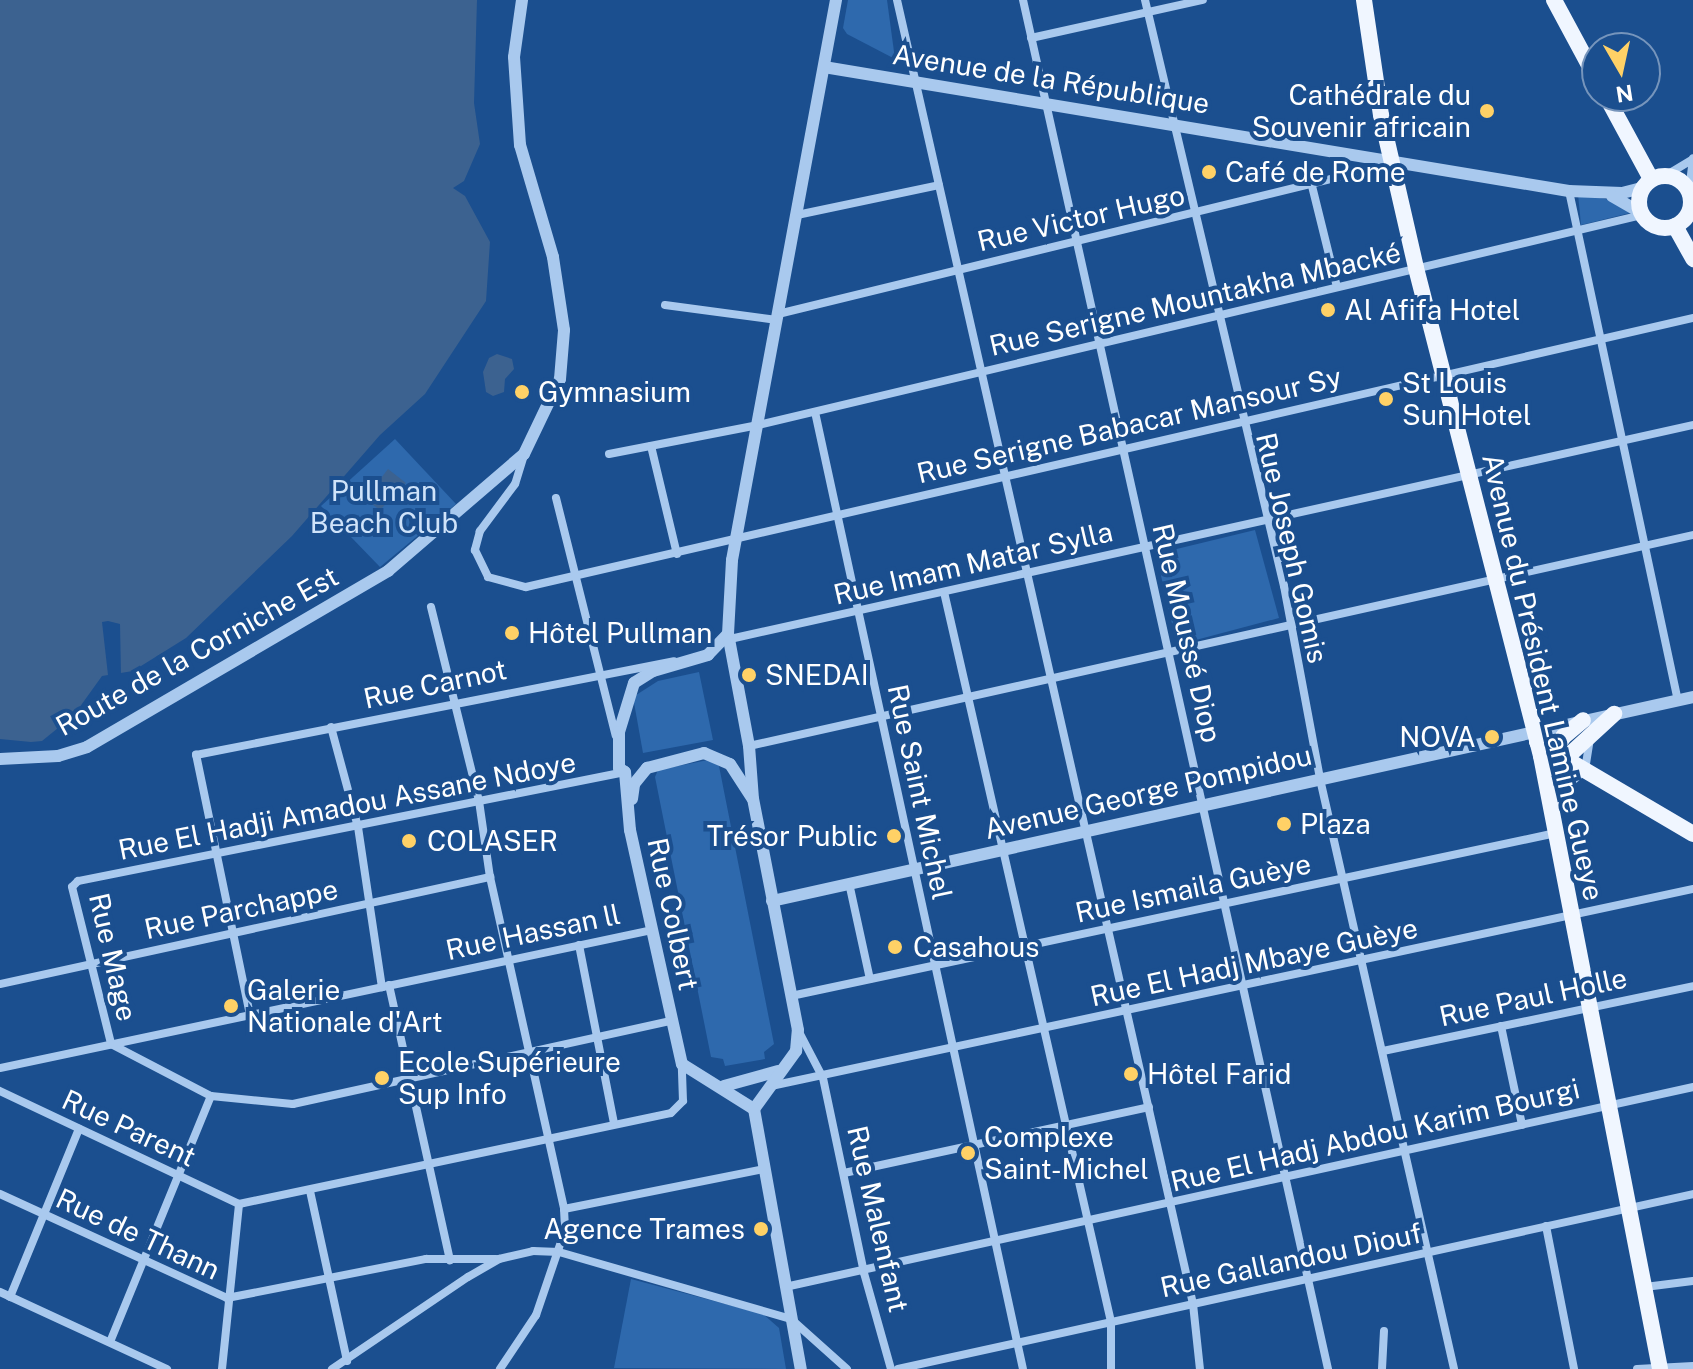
<!DOCTYPE html>
<meta charset="utf-8">
<style>
body{margin:0}
#map{position:relative;width:1693px;height:1369px;overflow:hidden;background:#1b4f8f;font-family:"Public Sans",sans-serif}
div>[style]{position:absolute}
.green>*{inset:0;background:#2e69ad}
.water>*{inset:0;background:#3c6290}
.pier>*{inset:0;background:#1b4f8f}
.minor>*{height:8px;margin:-4px;padding:0 4px;transform-origin:4px;border-radius:4px;background:#a9c9ee}
.tertiary>*{height:12px;margin:-6px;padding:0 6px;transform-origin:6px;border-radius:6px;background:#a9c9ee}
.primary>*{height:16px;margin:-8px;padding:0 8px;transform-origin:8px;border-radius:8px;background:#f0f6ff}
.primary>.ring{margin:-8px;padding:0;box-sizing:content-box;background:none;border:16px solid #f0f6ff;border-radius:50%}
.dots>*{width:22px;height:22px;translate:-50% -50%;box-sizing:border-box;border:4px solid #1b4f8f;border-radius:50%}
span{translate:-50% -50%;white-space:nowrap;text-align:center;line-height:1.15;-webkit-text-stroke:8px #1b4f8f;paint-order:stroke}
.street-label{font-size:28px;color:#fff}
.poi-label{font-size:28px;color:#fff}
.right{translate:-100% -50%;text-align:right}
.left{translate:0 -50%;text-align:left}
.park-label{font-size:28px;color:#cfe3fa}
.north{position:absolute;left:1581px;top:32px;width:80px;height:80px;box-sizing:border-box;background:#1b4f8f;border:2px solid #7695bc;border-radius:50%;rotate:171deg;font-size:22px;font-weight:700;line-height:32px;text-align:center;color:#fff}
.north::after{content:'';display:block;margin:auto;width:28px;height:36px;background:#ffd166;clip-path:polygon(50% 0,100% 100%,50% 72%,0 100%)}
</style>
<div id="map">
<div class="green">
<i style="clip-path:polygon(848px 0,887px 0,895px 59px,847px 34px,843px 28px)"></i>
<i style="clip-path:polygon(1578px 194px,1611px 200px,1630px 213px,1581px 225px)"></i>
<i style="clip-path:polygon(395px 439px,456px 504px,380px 567px,321px 506px)"></i>
<i style="clip-path:polygon(1255px 530px,1279px 618px,1177px 645px,1156px 554px)"></i>
<i style="clip-path:polygon(699px 672px,713px 740px,643px 753px,633px 697px,658px 681px)"></i>
<i style="clip-path:polygon(708px 760px,719px 766px,774px 1044px,764px 1052px,765px 1059px,725px 1066px,723px 1059px,711px 1057px,655px 777px,658px 770px)"></i>
<i style="clip-path:polygon(631px 1279px,763px 1314px,779px 1328px,786px 1369px,614px 1368px)"></i>
</div>
<div class="water">
<i style="clip-path:polygon(0 0,477px 0,474px 103px,480px 144px,464px 181px,453px 188px,465px 196px,490px 242px,486px 301px,425px 394px,380px 435px,292px 536px,186px 638px,133px 671px,102px 676px,74px 715px,42px 741px,31px 742px,0 739px)"></i>
<i style="clip-path:polygon(497px 354px,512px 359px,514px 369px,505px 379px,504px 392px,493px 396px,486px 392px,483px 372px,489px 358px)"></i>
<i style="clip-path:polygon(388px 469px,406px 483px,380px 510px,365px 499px)"></i>
</div>
<div class="pier">
<i style="clip-path:polygon(108px 621px,120px 624px,121px 675px,108px 675px,102px 622px)"></i>
</div>
<div class="minor">
<i style="left:897px;top:0;width:1337px;rotate:77.21deg"></i>
<i style="left:1193px;top:1304px;width:65px;rotate:83.9deg"></i>
<i style="left:1023px;top:0;width:1403px;rotate:77.44deg"></i>
<i style="left:1145px;top:0;width:602px;rotate:76.66deg"></i>
<i style="left:1284px;top:586px;width:196px;rotate:79.4deg"></i>
<i style="left:1320px;top:779px;width:605px;rotate:77.2deg"></i>
<i style="left:1031px;top:38px;width:176px;rotate:-12.5deg"></i>
<i style="left:1665px;top:176px;width:31px;rotate:-31deg"></i>
<i style="left:1312px;top:186px;width:104px;rotate:76.1deg"></i>
<i style="left:1569px;top:191px;width:522px;rotate:77.94deg"></i>
<i style="left:1689px;top:191px;width:33px;rotate:-83deg"></i>
<i style="left:797px;top:215px;width:145px;rotate:-11.9deg"></i>
<i style="left:665px;top:305px;width:113px;rotate:7.6deg"></i>
<i style="left:778px;top:314px;width:632px;rotate:-13.73deg"></i>
<i style="left:815px;top:412px;width:979px;rotate:77.74deg"></i>
<i style="left:651px;top:446px;width:111px;rotate:76.5deg"></i>
<i style="left:609px;top:454px;width:152px;rotate:-11deg"></i>
<i style="left:758px;top:425px;width:909px;rotate:-13.36deg"></i>
<i style="left:524px;top:455px;width:30px;rotate:107deg"></i>
<i style="left:515px;top:484px;width:59px;rotate:126.7deg"></i>
<i style="left:480px;top:531px;width:20px;rotate:105deg"></i>
<i style="left:475px;top:550px;width:30px;rotate:64deg"></i>
<i style="left:488px;top:577px;width:39px;rotate:15deg"></i>
<i style="left:526px;top:587px;width:1198px;rotate:-12.98deg"></i>
<i style="left:556px;top:498px;width:245px;rotate:75.9deg"></i>
<i style="left:944px;top:592px;width:749px;rotate:77.11deg"></i>
<i style="left:1111px;top:1322px;width:47px;rotate:90deg"></i>
<i style="left:431px;top:607px;width:200px;rotate:76.1deg"></i>
<i style="left:479px;top:801px;width:77px;rotate:81.8deg"></i>
<i style="left:490px;top:877px;width:340px;rotate:77.4deg"></i>
<i style="left:564px;top:1209px;width:21px;rotate:87deg"></i>
<i style="left:565px;top:1230px;width:90px;rotate:108.8deg"></i>
<i style="left:536px;top:1315px;width:65px;rotate:123.7deg"></i>
<i style="left:730px;top:639px;width:986px;rotate:-12.53deg"></i>
<i style="left:331px;top:727px;width:104px;rotate:74.9deg"></i>
<i style="left:358px;top:827px;width:162px;rotate:81.5deg"></i>
<i style="left:749px;top:746px;width:967px;rotate:-12.6deg"></i>
<i style="left:625px;top:772px;width:558px;rotate:168.73deg"></i>
<i style="left:78px;top:881px;width:8px;rotate:135deg"></i>
<i style="left:72px;top:887px;width:162px;rotate:76deg"></i>
<i style="left:111px;top:1044px;width:113px;rotate:27.5deg"></i>
<i style="left:211px;top:1096px;width:82px;rotate:5.6deg"></i>
<i style="left:293px;top:1104px;width:388px;rotate:-12.4deg"></i>
<i style="left:1558px;top:794px;width:36px;rotate:-42deg"></i>
<i style="left:1585px;top:770px;width:30px;rotate:-81deg"></i>
<i style="left:849px;top:883px;width:98px;rotate:77.7deg"></i>
<i style="left:579px;top:945px;width:182px;rotate:78.9deg"></i>
<i style="left:0;top:984px;width:502px;rotate:-12.32deg"></i>
<i style="left:389px;top:985px;width:282px;rotate:77.5deg"></i>
<i style="left:791px;top:996px;width:782px;rotate:-12.03deg"></i>
<i style="left:250px;top:1015px;width:266px;rotate:-101.7deg"></i>
<i style="left:196px;top:755px;width:487px;rotate:-11.1deg"></i>
<i style="left:1501px;top:1026px;width:101px;rotate:78deg"></i>
<i style="left:798px;top:1030px;width:54px;rotate:62.5deg"></i>
<i style="left:823px;top:1078px;width:199px;rotate:78.1deg"></i>
<i style="left:864px;top:1273px;width:100px;rotate:74.3deg"></i>
<i style="left:1383px;top:1051px;width:317px;rotate:-11.8deg"></i>
<i style="left:0;top:1068px;width:666px;rotate:-11.95deg"></i>
<i style="left:771px;top:1086px;width:943px;rotate:-12.06deg"></i>
<i style="left:0;top:1091px;width:264px;rotate:25.3deg"></i>
<i style="left:844px;top:1173px;width:312px;rotate:-12.2deg"></i>
<i style="left:310px;top:1191px;width:174px;rotate:77.7deg"></i>
<i style="left:0;top:1194px;width:250px;rotate:24.6deg"></i>
<i style="left:227px;top:1298px;width:203px;rotate:-11.1deg"></i>
<i style="left:426px;top:1259px;width:70px"></i>
<i style="left:239px;top:1204px;width:441px;rotate:-11.9deg"></i>
<i style="left:671px;top:1113px;width:17px;rotate:-45deg"></i>
<i style="left:683px;top:1101px;width:37px;rotate:-92deg"></i>
<i style="left:564px;top:1209px;width:205px;rotate:-11.3deg"></i>
<i style="left:1546px;top:1226px;width:146px;rotate:78.9deg"></i>
<i style="left:785px;top:1287px;width:930px;rotate:-12.42deg"></i>
<i style="left:1645px;top:1287px;width:48px;rotate:-7.1deg"></i>
<i style="left:0;top:1292px;width:184px;rotate:24.8deg"></i>
<i style="left:10px;top:1297px;width:182px;rotate:-67.7deg"></i>
<i style="left:110px;top:1342px;width:266px;rotate:-67.7deg"></i>
<i style="left:222px;top:1369px;width:166px;rotate:-84.1deg"></i>
<i style="left:332px;top:1369px;width:164px;rotate:-34.1deg"></i>
<i style="left:468px;top:1277px;width:36px;rotate:-30deg"></i>
<i style="left:499px;top:1259px;width:35px;rotate:-13deg"></i>
<i style="left:533px;top:1251px;width:26px;rotate:2deg"></i>
<i style="left:559px;top:1252px;width:241px;rotate:16.1deg"></i>
<i style="left:791px;top:1319px;width:75px;rotate:41.8deg"></i>
<i style="left:898px;top:1369px;width:814px;rotate:-12.41deg"></i>
<i style="left:1382px;top:1369px;width:38px;rotate:-87deg"></i>
<i style="left:1637px;top:1369px;width:56px;rotate:-3.1deg"></i>
</div>
<div class="tertiary">
<i style="left:824px;top:67px;width:755px;rotate:9.45deg"></i>
<i style="left:1569px;top:191px;width:53px;rotate:2.2deg"></i>
<i style="left:1622px;top:193px;width:21px;rotate:-14deg"></i>
<i style="left:1612px;top:196px;width:32px;rotate:30deg"></i>
<i style="left:728px;top:634px;width:29px;rotate:134deg"></i>
<i style="left:708px;top:655px;width:57px;rotate:163.8deg"></i>
<i style="left:653px;top:671px;width:22px;rotate:148deg"></i>
<i style="left:634px;top:683px;width:51px;rotate:107deg"></i>
<i style="left:619px;top:732px;width:36px;rotate:90deg"></i>
<i style="left:619px;top:768px;width:7px;rotate:34deg"></i>
<i style="left:625px;top:772px;width:58px;rotate:85.1deg"></i>
<i style="left:630px;top:830px;width:240px;rotate:77.5deg"></i>
<i style="left:682px;top:1064px;width:85px;rotate:32deg"></i>
<i style="left:0;top:759px;width:58px;rotate:-3deg"></i>
<i style="left:58px;top:756px;width:30px;rotate:-17deg"></i>
<i style="left:87px;top:747px;width:349px;rotate:-30.3deg"></i>
<i style="left:388px;top:571px;width:179px;rotate:-40.7deg"></i>
<i style="left:524px;top:454px;width:83px;rotate:-64.4deg"></i>
<i style="left:560px;top:379px;width:49px;rotate:-85.3deg"></i>
<i style="left:564px;top:330px;width:74px;rotate:-98.6deg"></i>
<i style="left:553px;top:257px;width:117px;rotate:-106.4deg"></i>
<i style="left:520px;top:145px;width:88px;rotate:-93.9deg"></i>
<i style="left:514px;top:57px;width:58px;rotate:-82deg"></i>
<i style="left:632px;top:799px;width:15px;rotate:-82deg"></i>
<i style="left:634px;top:784px;width:21px;rotate:-51deg"></i>
<i style="left:647px;top:768px;width:59px;rotate:-14.7deg"></i>
<i style="left:704px;top:753px;width:28px;rotate:23deg"></i>
<i style="left:730px;top:764px;width:40px;rotate:57.1deg"></i>
<i style="left:772px;top:901px;width:943px;rotate:-12.49deg"></i>
<i style="left:724px;top:1086px;width:56px;rotate:-15.5deg"></i>
<i style="left:754px;top:1109px;width:72px;rotate:-54.1deg"></i>
<i style="left:796px;top:1051px;width:21px;rotate:-85deg"></i>
<i style="left:798px;top:1030px;width:235px;rotate:-101deg"></i>
<i style="left:753px;top:799px;width:53px;rotate:-94.3deg"></i>
<i style="left:749px;top:746px;width:114px;rotate:-100.6deg"></i>
<i style="left:728px;top:634px;width:74px;rotate:-86.9deg"></i>
<i style="left:732px;top:560px;width:570px;rotate:-79.48deg"></i>
<i style="left:754px;top:1109px;width:264px;rotate:79.8deg"></i>
</div>
<div class="primary">
<i style="left:1364px;top:0;width:116px;rotate:81.6deg"></i>
<i style="left:1381px;top:115px;width:157px;rotate:77.1deg"></i>
<i style="left:1416px;top:268px;width:504px;rotate:75.63deg"></i>
<i style="left:1541px;top:756px;width:624px;rotate:79.01deg"></i>
<i style="left:1554px;top:0;width:91px;rotate:61.7deg"></i>
<i style="left:1606px;top:96px;width:94px;rotate:61.5deg"></i>
<i class="ring" style="left:1639px;top:176px;width:36px;height:36px"></i>
<i style="left:1675px;top:226px;width:38px;rotate:61deg"></i>
<i style="left:1537px;top:742px;width:181px;rotate:30.5deg"></i>
<i style="left:1550px;top:759px;width:26px;rotate:-59deg"></i>
<i style="left:1563px;top:737px;width:26px;rotate:-40deg"></i>
<i style="left:1553px;top:805px;width:48px;rotate:-75.4deg"></i>
<i style="left:1565px;top:759px;width:67px;rotate:-42.6deg"></i>
</div>
<div class="dots">
<i style="left:1487px;top:111px;background:#ffd166"></i>
<i style="left:1209px;top:172px;background:#ffd166"></i>
<i style="left:1328px;top:310px;background:#ffd166"></i>
<i style="left:522px;top:392px;background:#ffd166"></i>
<i style="left:1386px;top:399px;background:#ffd166"></i>
<i style="left:512px;top:633px;background:#ffd166"></i>
<i style="left:749px;top:675px;background:#ffd166"></i>
<i style="left:1492px;top:737px;background:#ffd166"></i>
<i style="left:1284px;top:824px;background:#ffd166"></i>
<i style="left:894px;top:836px;background:#ffd166"></i>
<i style="left:409px;top:841px;background:#ffd166"></i>
<i style="left:895px;top:947px;background:#ffd166"></i>
<i style="left:231px;top:1006px;background:#ffd166"></i>
<i style="left:1131px;top:1074px;background:#ffd166"></i>
<i style="left:382px;top:1078px;background:#ffd166"></i>
<i style="left:968px;top:1153px;background:#ffd166"></i>
<i style="left:761px;top:1229px;background:#ffd166"></i>
</div>
<div class="street-label">
<span style="left:1051px;top:79px;rotate:9deg">Avenue de la République</span>
<span style="left:1081px;top:218px;rotate:-13deg">Rue Victor Hugo</span>
<span style="left:1195px;top:299px;rotate:-13deg">Rue Serigne Mountakha Mbacké</span>
<span style="left:1129px;top:425px;rotate:-13deg">Rue Serigne Babacar Mansour Sy</span>
<span style="left:1292px;top:548px;rotate:77deg">Rue Joseph Gomis</span>
<span style="left:973px;top:563px;rotate:-13deg">Rue Imam Matar Sylla</span>
<span style="left:1187px;top:633px;rotate:77deg">Rue Moussé Diop</span>
<span style="left:197px;top:651px;rotate:-29deg">Route de la Corniche Est</span>
<span style="left:1543px;top:677px;rotate:77deg">Avenue du Président Lamine Gueye</span>
<span style="left:435px;top:684px;rotate:-12deg">Rue Carnot</span>
<span style="left:920px;top:792px;rotate:78deg">Rue Saint Michel</span>
<span style="left:1148px;top:792px;rotate:-13deg">Avenue George Pompidou</span>
<span style="left:347px;top:806px;rotate:-11deg">Rue El Hadji Amadou Assane Ndoye</span>
<span style="left:1193px;top:888px;rotate:-12deg">Rue Ismaila Guèye</span>
<span style="left:241px;top:909px;rotate:-12deg">Rue Parchappe</span>
<span style="left:673px;top:914px;rotate:78deg">Rue Colbert</span>
<span style="left:533px;top:932px;rotate:-12deg">Rue Hassan ll</span>
<span style="left:113px;top:957px;rotate:77deg">Rue Mage</span>
<span style="left:1254px;top:962px;rotate:-12deg">Rue El Hadj Mbaye Guèye</span>
<span style="left:1533px;top:997px;rotate:-12deg">Rue Paul Holle</span>
<span style="left:129px;top:1128px;rotate:25deg">Rue Parent</span>
<span style="left:1375px;top:1135px;rotate:-13deg">Rue El Hadj Abdou Karim Bourgi</span>
<span style="left:878px;top:1219px;rotate:77deg">Rue Malenfant</span>
<span style="left:138px;top:1234px;rotate:25deg">Rue de Thann</span>
<span style="left:1291px;top:1260px;rotate:-12deg">Rue Gallandou Diouf</span>
</div>
<div class="poi-label">
<span class="right" style="left:1471px;top:111px">Cathédrale du<br>Souvenir africain</span>
<span class="left" style="left:1225px;top:172px">Café de Rome</span>
<span class="left" style="left:1344px;top:310px">Al Afifa Hotel</span>
<span class="left" style="left:1402px;top:399px">St Louis<br>Sun Hotel</span>
<span class="left" style="left:538px;top:392px">Gymnasium</span>
<span class="left" style="left:528px;top:633px">Hôtel Pullman</span>
<span class="left" style="left:765px;top:675px">SNEDAI</span>
<span class="right" style="left:1476px;top:737px">NOVA</span>
<span class="left" style="left:1300px;top:824px">Plaza</span>
<span class="right" style="left:878px;top:836px">Trésor Public</span>
<span class="left" style="left:427px;top:841px">COLASER</span>
<span class="left" style="left:913px;top:947px">Casahous</span>
<span class="left" style="left:247px;top:1006px">Galerie<br>Nationale d'Art</span>
<span class="left" style="left:398px;top:1078px">Ecole Supérieure<br>Sup Info</span>
<span class="left" style="left:1147px;top:1074px">Hôtel Farid</span>
<span class="left" style="left:984px;top:1153px">Complexe<br>Saint-Michel</span>
<span class="right" style="left:745px;top:1229px">Agence Trames</span>
</div>
<div class="park-label">
<span style="left:384px;top:507px">Pullman<br>Beach Club</span>
</div>
<div class="north">N</div>
</div>
